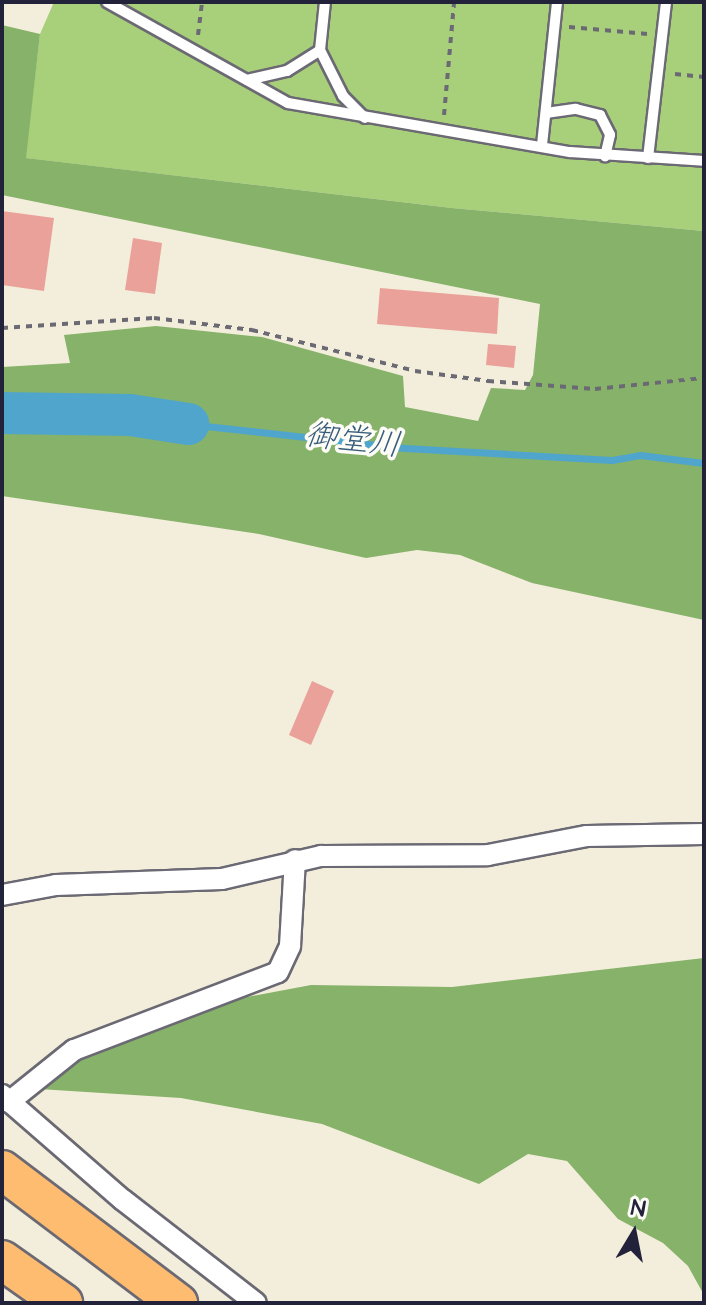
<!DOCTYPE html>
<meta charset="utf-8">
<style>
body{margin:0}
#map{position:relative;width:706px;height:1305px;overflow:hidden;background:#f3eedb;font-family:"Architects Daughter","Klee One",sans-serif}
div>[style]{position:absolute}
.green>*{inset:0;background:#a8cf79}
.forest>*{inset:0;background:#86b269}
.stream>*{height:7px;margin:-3.5px;padding:0 3.5px;transform-origin:3.5px;border-radius:3.5px;background:#50a5cc}
.river>*{height:42px;margin:-21px;padding:0 21px;transform-origin:21px;border-radius:21px;background:#50a5cc}
.building>*{inset:0;background:#eaa199}
.path>*{height:4px;margin-top:-2px;transform-origin:0;background:repeating-linear-gradient(90deg,#6b6973 0 6px,transparent 0 12px)}
.roads{filter:drop-shadow(2px 0 #6b6973) drop-shadow(-2px 0 #6b6973) drop-shadow(0 2px #6b6973) drop-shadow(0 -2px #6b6973)}
.service>*{height:10px;margin:-5px;padding:0 5px;transform-origin:5px;border-radius:5px;background:#fff}
.minor>*{height:20px;margin:-10px;padding:0 10px;transform-origin:10px;border-radius:10px;background:#fff}
.motorway>*{height:38px;margin:-19px;padding:0 19px;transform-origin:19px;border-radius:19px;background:#febc70}
span{translate:-50% -50%;white-space:nowrap;text-align:center;line-height:1.15;-webkit-text-stroke:7px #fdfcf7;paint-order:stroke}
.water-label{font-size:32px;color:#375d7c;font-style:italic}
.frame{position:absolute;inset:0;border:4px solid #22223b;pointer-events:none}
.north{position:absolute;left:594px;top:1193px;width:80px;height:80px;-webkit-text-stroke:6px #fdfcf7;paint-order:stroke;rotate:10deg;font-size:22px;font-weight:700;line-height:32px;text-align:center;color:#22223b}
.north::after{content:'';display:block;margin:auto;width:28px;height:36px;background:#22223b;clip-path:polygon(50% 0,100% 100%,50% 72%,0 100%)}
</style>
<div id="map">
<div class="green">
<i style="clip-path:polygon(54px 2px,704px 2px,704px 231px,452px 208px,25px 158px,40px 34px)"></i>
</div>
<div class="forest">
<i style="clip-path:polygon(2px 25px,40px 34px,26px 158px,452px 208px,704px 231px,704px 620px,532px 583px,460px 555px,417px 550px,366px 558px,259px 534px,2px 496px,2px 367px,70px 363px,64px 335px,156px 326px,262px 337px,403px 376px,405px 407px,478px 421px,491px 388px,525px 390px,533px 375px,540px 304px,2px 195px)"></i>
<i style="clip-path:polygon(704px 958px,704px 1295px,688px 1266px,663px 1243px,618px 1219px,567px 1161px,528px 1154px,479px 1184px,322px 1124px,181px 1098px,39px 1089px,53px 1073px,90px 1050px,236px 999px,311px 985px,452px 987px)"></i>
</div>
<div class="stream">
<i style="left:188px;top:424px;width:218px;rotate:6.3deg"></i>
<i style="left:405px;top:448px;width:207px;rotate:3.3deg"></i>
<i style="left:612px;top:460px;width:28px;rotate:-10deg"></i>
<i style="left:640px;top:455px;width:64px;rotate:7.1deg"></i>
</div>
<div class="river">
<i style="left:2px;top:413px;width:128px;rotate:0.9deg"></i>
<i style="left:130px;top:415px;width:59px;rotate:8.8deg"></i>
</div>
<div class="building">
<i style="clip-path:polygon(2px 211px,54px 218px,44px 291px,2px 285px)"></i>
<i style="clip-path:polygon(133px 238px,162px 243px,155px 294px,125px 290px)"></i>
<i style="clip-path:polygon(380px 288px,499px 298px,497px 334px,377px 324px)"></i>
<i style="clip-path:polygon(488px 344px,516px 346px,514px 368px,486px 365px)"></i>
<i style="clip-path:polygon(312px 681px,334px 691px,311px 745px,289px 735px)"></i>
</div>
<div class="path">
<i style="left:569px;top:27px;width:79px;rotate:5.1deg"></i>
<i style="left:198px;top:35px;width:33px;rotate:-83deg"></i>
<i style="left:675px;top:74px;width:29px;rotate:6deg"></i>
<i style="left:444px;top:115px;width:113px;rotate:-84.9deg"></i>
<i style="left:2px;top:328px;width:152px;rotate:-3.8deg"></i>
<i style="left:154px;top:318px;width:99px;rotate:7deg"></i>
<i style="left:252px;top:330px;width:168px;rotate:14.1deg"></i>
<i style="left:415px;top:371px;width:74px;rotate:7.8deg"></i>
<i style="left:488px;top:381px;width:107px;rotate:4.3deg"></i>
<i style="left:595px;top:389px;width:110px;rotate:-5.8deg"></i>
</div>
<div class="roads">
<div class="service">
<i style="left:107px;top:2px;width:207px;rotate:29.2deg"></i>
<i style="left:288px;top:103px;width:286px;rotate:9.9deg"></i>
<i style="left:570px;top:152px;width:134px;rotate:3.8deg"></i>
<i style="left:320px;top:50px;width:51px;rotate:63.4deg"></i>
<i style="left:343px;top:96px;width:31px;rotate:45deg"></i>
<i style="left:247px;top:80px;width:41px;rotate:-12.7deg"></i>
<i style="left:287px;top:71px;width:39px;rotate:-32deg"></i>
<i style="left:320px;top:50px;width:48px;rotate:-84.1deg"></i>
<i style="left:546px;top:113px;width:30px;rotate:-8deg"></i>
<i style="left:576px;top:109px;width:25px;rotate:14deg"></i>
<i style="left:600px;top:115px;width:22px;rotate:63deg"></i>
<i style="left:610px;top:135px;width:22px;rotate:103deg"></i>
<i style="left:542px;top:145px;width:144px;rotate:-84deg"></i>
<i style="left:648px;top:158px;width:157px;rotate:-83.4deg"></i>
</div>
<div class="minor">
<i style="left:2px;top:895px;width:55px;rotate:-10.5deg"></i>
<i style="left:56px;top:885px;width:166px;rotate:-2.1deg"></i>
<i style="left:222px;top:879px;width:102px;rotate:-13.1deg"></i>
<i style="left:321px;top:856px;width:167px;rotate:-0.3deg"></i>
<i style="left:488px;top:855px;width:101px;rotate:-10.9deg"></i>
<i style="left:587px;top:836px;width:117px;rotate:-1deg"></i>
<i style="left:2px;top:1095px;width:160px;rotate:41deg"></i>
<i style="left:123px;top:1200px;width:168px;rotate:37.8deg"></i>
<i style="left:9px;top:1102px;width:83px;rotate:-38.7deg"></i>
<i style="left:74px;top:1050px;width:218px;rotate:-20.9deg"></i>
<i style="left:278px;top:972px;width:29px;rotate:-65deg"></i>
<i style="left:290px;top:946px;width:86px;rotate:-86.7deg"></i>
</div>
<div class="motorway">
<i style="left:2px;top:1170px;width:221px;rotate:37.1deg"></i>
<i style="left:2px;top:1260px;width:75px;rotate:35.2deg"></i>
</div>
</div>
<div class="water-label">
<span style="left:353px;top:441px;rotate:7deg">御堂川</span>
</div>
<div class="frame"></div>
<div class="north">N</div>
</div>
